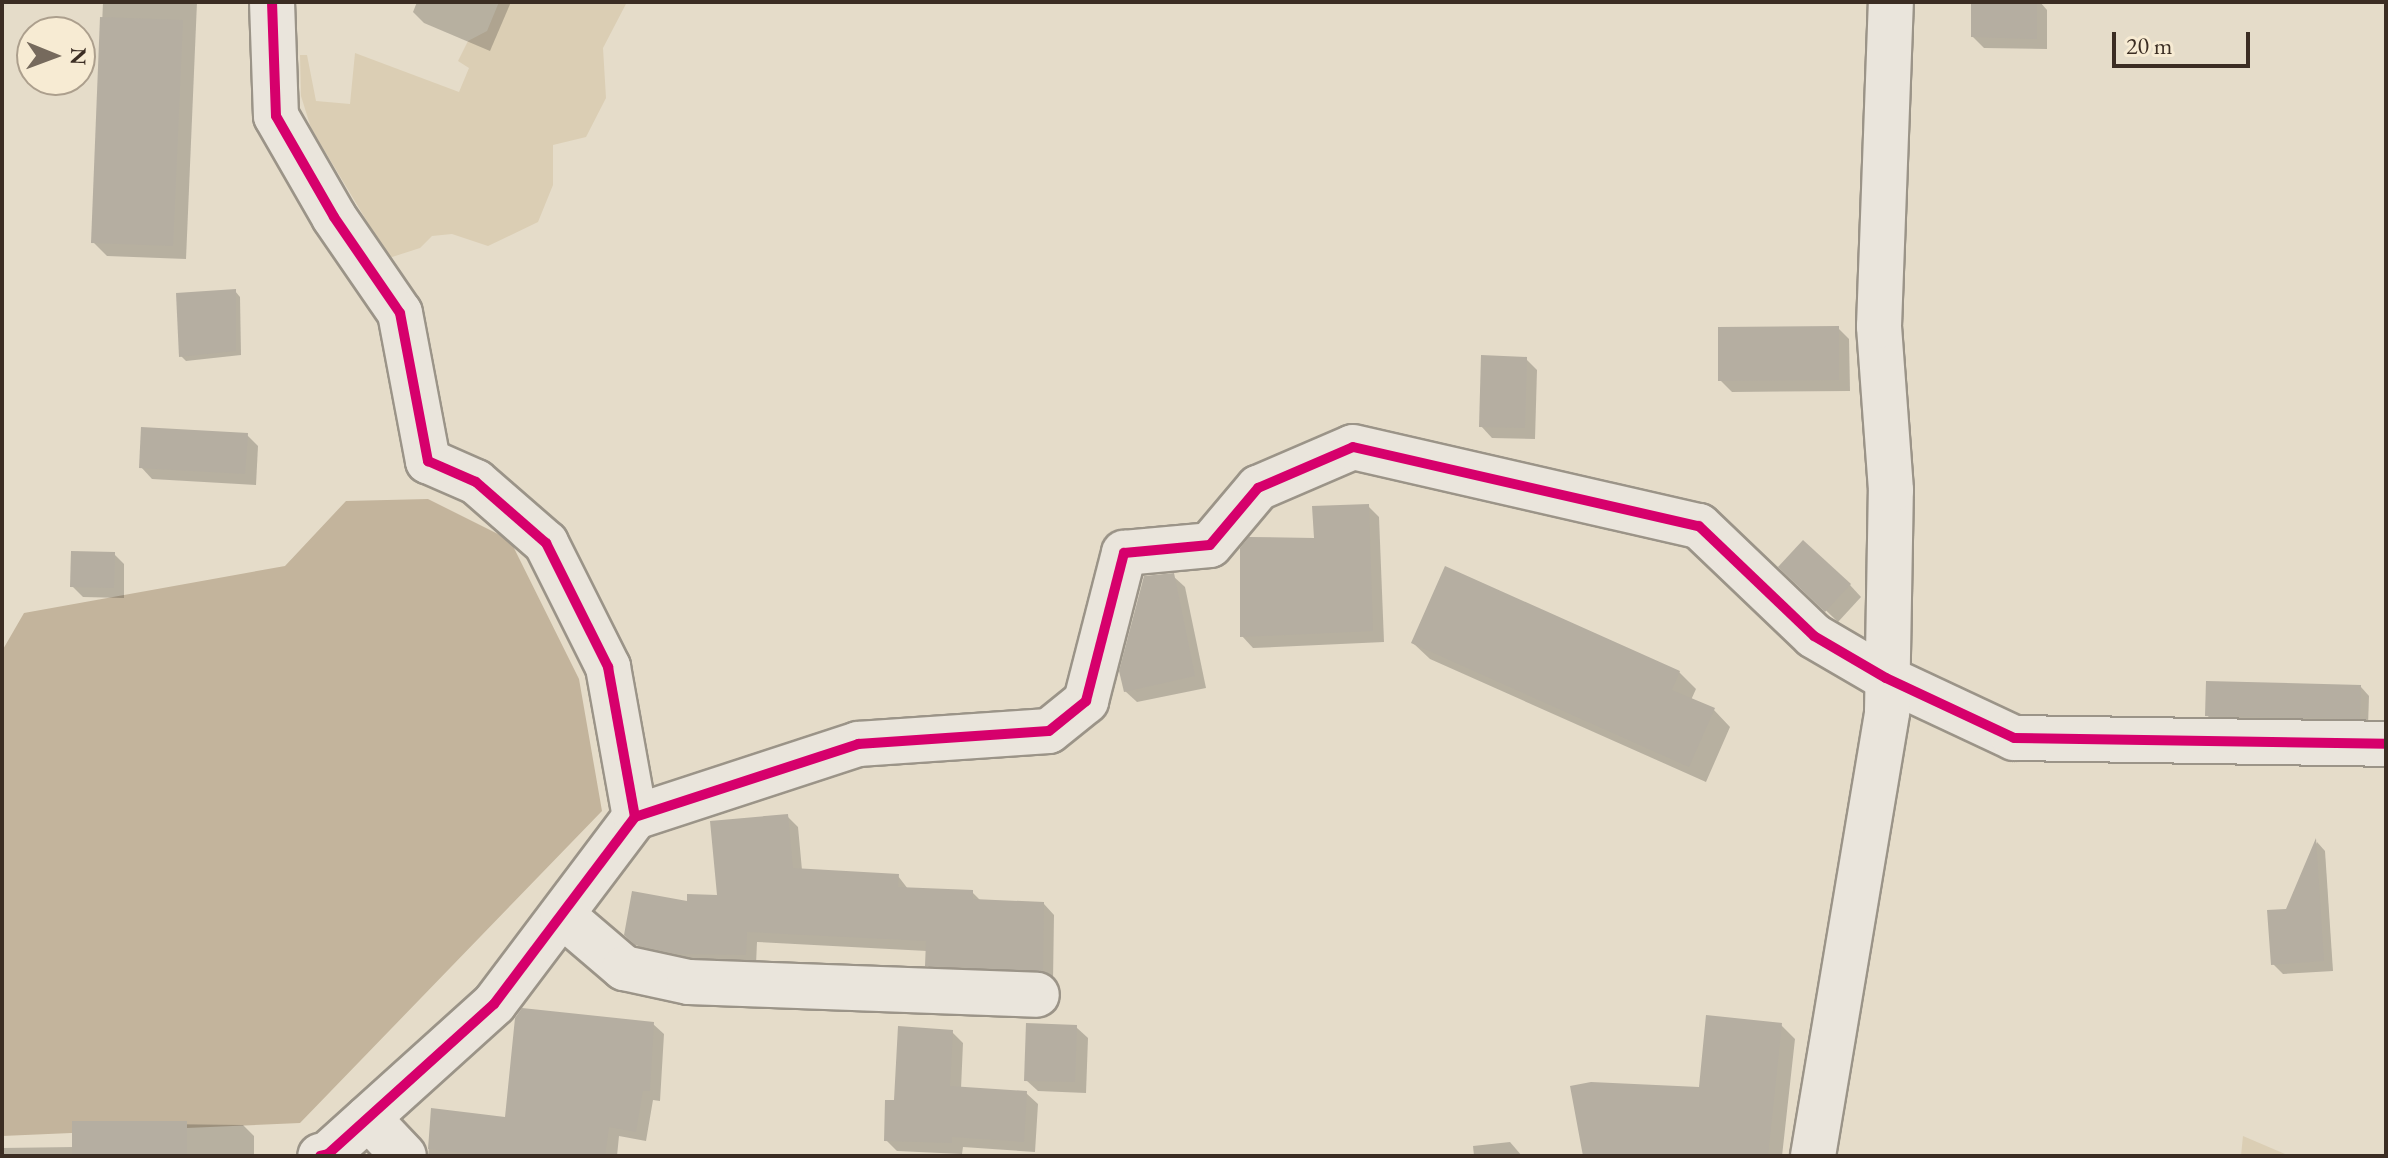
<!DOCTYPE html>
<style>
body{margin:0}
#map{position:relative;width:2388px;height:1158px;overflow:hidden;background:#e5dcc9;font-family:"EB Garamond",serif}
div>[style]{position:absolute}
.green>*{inset:0;background:#dbceb4}
.water>*{inset:0;background:#c3b49c}
.shadow>*{inset:0;background:#0003}
.building>*{inset:0;background:#b5aea1}
.roads{filter:drop-shadow(2px 0 #9b9488) drop-shadow(-2px 0 #9b9488) drop-shadow(0 2px #9b9488) drop-shadow(0 -2px #9b9488)}
.minor>*{height:44px;margin:-22px;padding:0 22px;transform-origin:22px;border-radius:22px;background:#eae5dc}
.cycleway>*{height:10px;margin:-5px;padding:0 5px;transform-origin:5px;border-radius:5px;background:#d6006c}
span{translate:-50% -50%;white-space:nowrap;text-align:center;line-height:1.15;-webkit-text-stroke:6px #f7ebd3;paint-order:stroke}
.frame{position:absolute;inset:0;border:4px solid #3b2d23;pointer-events:none}
.north{position:absolute;left:16px;top:16px;width:80px;height:80px;box-sizing:border-box;background:#f7ebd3;border:2px solid #ac9f8d;border-radius:50%;rotate:91deg;font-size:22px;font-weight:700;line-height:32px;text-align:center;color:#3b2d23}
.north::after{content:'';display:block;margin:auto;width:28px;height:36px;background:#766a5d;clip-path:polygon(50% 0,100% 100%,50% 72%,0 100%)}
.scale{position:absolute;left:2112px;top:32px;width:138px;height:36px;box-sizing:border-box;border:4px solid #3b2d23;border-top:0;padding-left:10px;font-size:24px;line-height:28px;white-space:nowrap;color:#3b2d23;-webkit-text-stroke:6px #f7ebd3;paint-order:stroke}
</style>
<div id="map">
<div class="green">
<i style="clip-path:polygon(499px 2px,627px 2px,603px 48px,606px 98px,586px 137px,553px 145px,553px 185px,538px 222px,488px 246px,452px 234px,432px 236px,420px 248px,389px 258px,311px 128px,301px 96px,300px 55px,307px 55px,316px 101px,350px 104px,355px 53px,459px 92px,469px 68px,458px 61px,468px 41px,487px 31px)"></i>
<i style="clip-path:polygon(2243px 1136px,2290px 1156px,2241px 1156px)"></i>
</div>
<div class="water">
<i style="clip-path:polygon(428px 499px,510px 540px,579px 679px,602px 811px,300px 1123px,2px 1136px,2px 651px,24px 613px,285px 566px,346px 501px)"></i>
</div>
<div class="shadow">
<i style="clip-path:polygon(103px 2px,197px 2px,186px 259px,107px 256px,93px 242px)"></i>
<i style="clip-path:polygon(417px 2px,511px 2px,490px 51px,424px 23px,413px 12px)"></i>
<i style="clip-path:polygon(1973px 2px,2040px 2px,2047px 10px,2047px 49px,1984px 48px,1973px 37px)"></i>
<i style="clip-path:polygon(235px 291px,240px 297px,241px 355px,186px 361px,181px 356px)"></i>
<i style="clip-path:polygon(1838px 328px,1849px 339px,1850px 391px,1732px 392px,1720px 380px)"></i>
<i style="clip-path:polygon(1526px 359px,1537px 370px,1535px 439px,1492px 438px,1481px 426px)"></i>
<i style="clip-path:polygon(247px 435px,258px 446px,256px 485px,152px 479px,141px 467px)"></i>
<i style="clip-path:polygon(1368px 506px,1379px 517px,1384px 642px,1253px 648px,1242px 636px,1316px 540px)"></i>
<i style="clip-path:polygon(114px 554px,124px 564px,124px 598px,83px 597px,72px 586px)"></i>
<i style="clip-path:polygon(1781px 567px,1850px 585px,1861px 597px,1838px 622px)"></i>
<i style="clip-path:polygon(1173px 576px,1185px 587px,1206px 688px,1137px 702px,1125px 691px)"></i>
<i style="clip-path:polygon(1413px 643px,1679px 672px,1696px 689px,1691px 700px,1714px 710px,1730px 727px,1706px 782px,1430px 659px)"></i>
<i style="clip-path:polygon(2361px 687px,2369px 696px,2368px 726px,2215px 724px,2207px 715px)"></i>
<i style="clip-path:polygon(787px 816px,798px 827px,802px 870px,898px 876px,908px 889px,972px 892px,982px 902px,1044px 904px,1054px 915px,1053px 981px,937px 976px,927px 965px,927px 951px,757px 942px,756px 965px,690px 964px,648px 955px,626px 935px,689px 903px,720px 897px)"></i>
<i style="clip-path:polygon(2317px 842px,2325px 851px,2333px 971px,2283px 974px,2273px 964px,2287px 911px)"></i>
<i style="clip-path:polygon(653px 1024px,664px 1034px,660px 1101px,653px 1100px,646px 1141px,619px 1136px,617px 1156px,428px 1156px,433px 1110px,507px 1119px)"></i>
<i style="clip-path:polygon(1781px 1025px,1795px 1039px,1782px 1156px,1585px 1156px,1700px 1089px)"></i>
<i style="clip-path:polygon(1076px 1027px,1088px 1038px,1086px 1093px,1038px 1091px,1026px 1080px)"></i>
<i style="clip-path:polygon(952px 1032px,963px 1043px,961px 1089px,1026px 1093px,1038px 1104px,1035px 1152px,963px 1147px,962px 1154px,897px 1151px,886px 1140px)"></i>
<i style="clip-path:polygon(74px 1123px,243px 1125px,254px 1136px,254px 1156px,2px 1156px,2px 1148px,74px 1147px)"></i>
<i style="clip-path:polygon(1510px 1142px,1522px 1156px,1474px 1156px,1473px 1146px)"></i>
</div>
<div class="building">
<i style="clip-path:polygon(1971px 2px,2037px 2px,2037px 39px,1971px 37px)"></i>
<i style="clip-path:polygon(100px 17px,183px 20px,173px 246px,91px 243px)"></i>
<i style="clip-path:polygon(236px 289px,236px 351px,179px 357px,176px 293px)"></i>
<i style="clip-path:polygon(1839px 326px,1839px 380px,1718px 381px,1718px 327px)"></i>
<i style="clip-path:polygon(1481px 355px,1527px 357px,1525px 428px,1479px 427px)"></i>
<i style="clip-path:polygon(141px 427px,248px 433px,245px 474px,139px 468px)"></i>
<i style="clip-path:polygon(1369px 504px,1373px 631px,1240px 637px,1240px 548px,1249px 537px,1314px 538px,1312px 506px)"></i>
<i style="clip-path:polygon(1803px 540px,1851px 584px,1825px 612px,1778px 567px)"></i>
<i style="clip-path:polygon(71px 551px,115px 552px,114px 588px,70px 587px)"></i>
<i style="clip-path:polygon(1445px 566px,1680px 671px,1672px 690px,1715px 708px,1689px 767px,1411px 643px)"></i>
<i style="clip-path:polygon(1174px 573px,1195px 676px,1124px 692px,1119px 671px,1144px 576px)"></i>
<i style="clip-path:polygon(2206px 681px,2361px 685px,2360px 719px,2205px 716px)"></i>
<i style="clip-path:polygon(788px 814px,793px 868px,899px 874px,898px 887px,973px 890px,973px 899px,1044px 902px,1043px 971px,925px 966px,926px 941px,747px 932px,746px 955px,678px 954px,635px 945px,624px 935px,632px 891px,687px 901px,687px 894px,717px 895px,710px 821px)"></i>
<i style="clip-path:polygon(2316px 838px,2324px 961px,2271px 965px,2267px 910px,2286px 909px)"></i>
<i style="clip-path:polygon(522px 1008px,654px 1022px,650px 1091px,643px 1091px,636px 1132px,609px 1127px,605px 1156px,495px 1156px,428px 1149px,431px 1108px,505px 1117px,515px 1018px)"></i>
<i style="clip-path:polygon(1706px 1015px,1782px 1023px,1768px 1156px,1583px 1156px,1570px 1086px,1591px 1082px,1699px 1087px)"></i>
<i style="clip-path:polygon(1026px 1023px,1077px 1025px,1075px 1082px,1024px 1081px)"></i>
<i style="clip-path:polygon(898px 1026px,953px 1030px,950px 1086px,1027px 1091px,1024px 1142px,952px 1137px,952px 1143px,884px 1141px,885px 1100px,894px 1100px)"></i>
<i style="clip-path:polygon(72px 1121px,187px 1121px,187px 1156px,72px 1156px)"></i>
</div>
<div class="roads">
<div class="minor">
<i style="left:272px;top:2px;width:114px;rotate:88deg"></i>
<i style="left:276px;top:116px;width:116px;rotate:60.1deg"></i>
<i style="left:334px;top:217px;width:116px;rotate:55.5deg"></i>
<i style="left:400px;top:313px;width:151px;rotate:79.3deg"></i>
<i style="left:428px;top:461px;width:52px;rotate:23.6deg"></i>
<i style="left:476px;top:482px;width:93px;rotate:41.1deg"></i>
<i style="left:546px;top:543px;width:139px;rotate:63.4deg"></i>
<i style="left:608px;top:667px;width:152px;rotate:79.8deg"></i>
<i style="left:635px;top:817px;width:234px;rotate:127deg"></i>
<i style="left:494px;top:1004px;width:224px;rotate:137.9deg"></i>
<i style="left:328px;top:1154px;width:8px;rotate:166deg"></i>
<i style="left:635px;top:817px;width:235px;rotate:-18.1deg"></i>
<i style="left:858px;top:744px;width:191px;rotate:-3.9deg"></i>
<i style="left:1049px;top:731px;width:48px;rotate:-39deg"></i>
<i style="left:1086px;top:701px;width:153px;rotate:-75.6deg"></i>
<i style="left:1124px;top:553px;width:86px;rotate:-5.3deg"></i>
<i style="left:1210px;top:545px;width:75px;rotate:-49.9deg"></i>
<i style="left:1258px;top:488px;width:103px;rotate:-23.3deg"></i>
<i style="left:1353px;top:447px;width:355px;rotate:12.9deg"></i>
<i style="left:1699px;top:526px;width:159px;rotate:43.7deg"></i>
<i style="left:1814px;top:636px;width:83px;rotate:30.3deg"></i>
<i style="left:1886px;top:678px;width:141px;rotate:25.1deg"></i>
<i style="left:2014px;top:738px;width:372px;rotate:0.9deg"></i>
<i style="left:562px;top:915px;width:82px;rotate:40.5deg"></i>
<i style="left:624px;top:968px;width:66px;rotate:12.2deg"></i>
<i style="left:689px;top:982px;width:348px;rotate:2.1deg"></i>
<i style="left:368px;top:1118px;width:52px;rotate:46.5deg"></i>
<i style="left:1813px;top:1156px;width:450px;rotate:-80.5deg"></i>
<i style="left:1887px;top:712px;width:222px;rotate:-89deg"></i>
<i style="left:1891px;top:490px;width:164px;rotate:-94.2deg"></i>
<i style="left:1879px;top:326px;width:324px;rotate:-87.9deg"></i>
</div>
</div>
<div class="cycleway">
<i style="left:272px;top:2px;width:114px;rotate:88deg"></i>
<i style="left:276px;top:116px;width:116px;rotate:60.1deg"></i>
<i style="left:334px;top:217px;width:116px;rotate:55.5deg"></i>
<i style="left:400px;top:313px;width:151px;rotate:79.3deg"></i>
<i style="left:428px;top:461px;width:52px;rotate:23.6deg"></i>
<i style="left:476px;top:482px;width:93px;rotate:41.1deg"></i>
<i style="left:546px;top:543px;width:139px;rotate:63.4deg"></i>
<i style="left:608px;top:667px;width:152px;rotate:79.8deg"></i>
<i style="left:635px;top:817px;width:234px;rotate:127deg"></i>
<i style="left:494px;top:1004px;width:224px;rotate:137.9deg"></i>
<i style="left:328px;top:1154px;width:8px;rotate:166deg"></i>
<i style="left:635px;top:817px;width:235px;rotate:-18.1deg"></i>
<i style="left:858px;top:744px;width:191px;rotate:-3.9deg"></i>
<i style="left:1049px;top:731px;width:48px;rotate:-39deg"></i>
<i style="left:1086px;top:701px;width:153px;rotate:-75.6deg"></i>
<i style="left:1124px;top:553px;width:86px;rotate:-5.3deg"></i>
<i style="left:1210px;top:545px;width:75px;rotate:-49.9deg"></i>
<i style="left:1258px;top:488px;width:103px;rotate:-23.3deg"></i>
<i style="left:1353px;top:447px;width:355px;rotate:12.9deg"></i>
<i style="left:1699px;top:526px;width:159px;rotate:43.7deg"></i>
<i style="left:1814px;top:636px;width:83px;rotate:30.3deg"></i>
<i style="left:1886px;top:678px;width:141px;rotate:25.1deg"></i>
<i style="left:2014px;top:738px;width:372px;rotate:0.9deg"></i>
</div>
<div class="frame"></div>
<div class="north">N</div>
<div class="scale">20 m</div>
</div>
